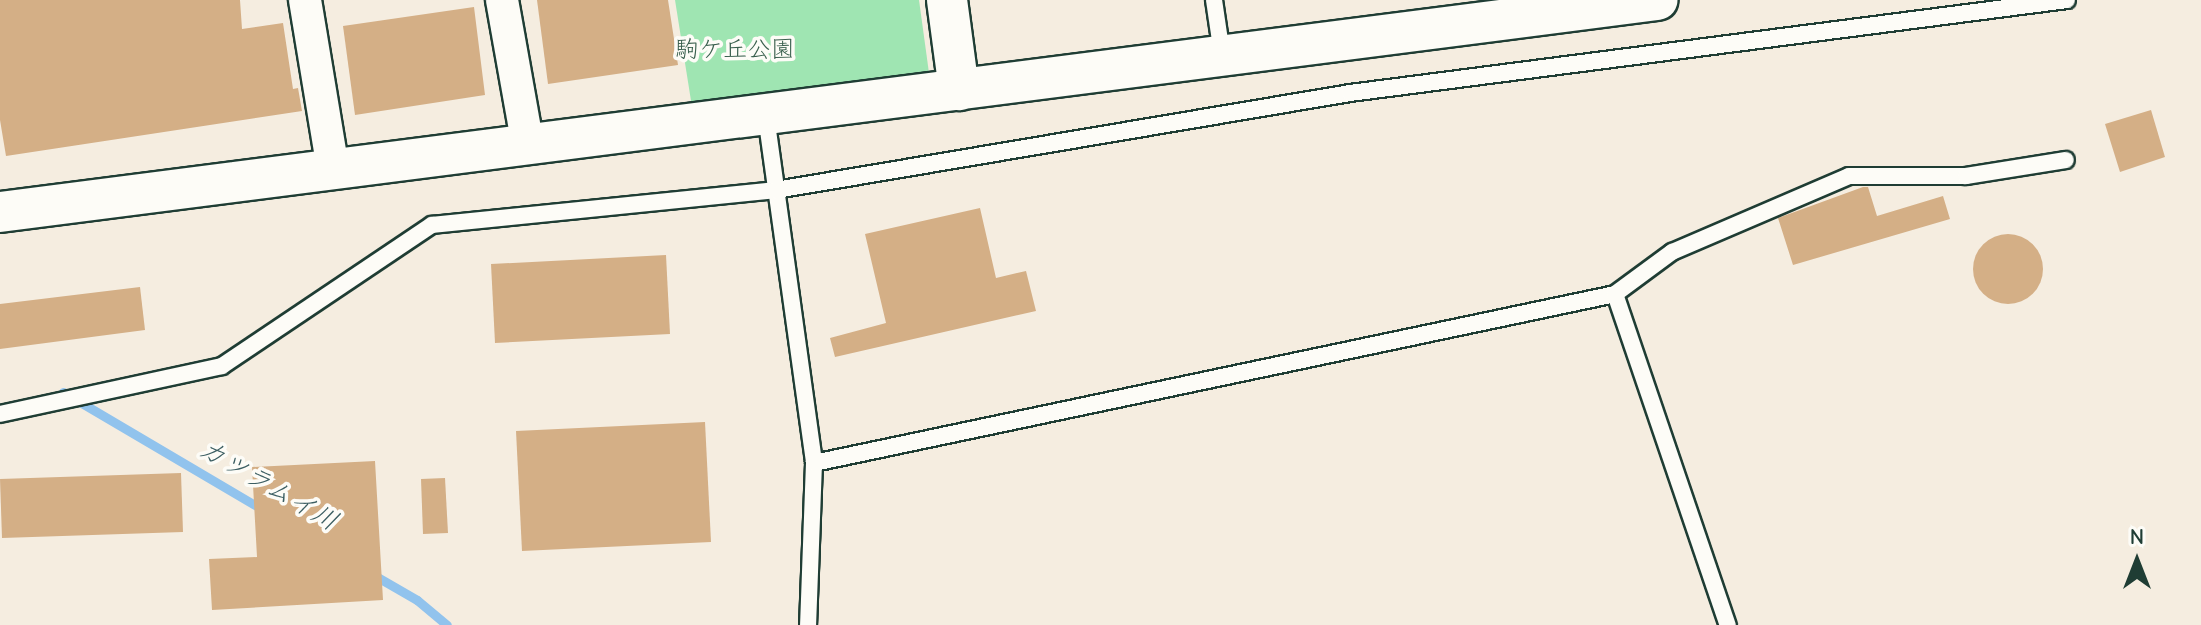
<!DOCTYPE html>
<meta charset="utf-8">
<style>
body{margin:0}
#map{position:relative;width:2201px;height:625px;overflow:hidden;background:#f5ede0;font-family:"Comic Neue","Klee One",sans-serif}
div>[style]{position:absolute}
.green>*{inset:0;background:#9fe5b2}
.stream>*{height:9px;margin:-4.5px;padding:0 4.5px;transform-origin:4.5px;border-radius:4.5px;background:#91c3ed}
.building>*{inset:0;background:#d4af86}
.round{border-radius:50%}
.roads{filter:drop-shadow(2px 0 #1f3d34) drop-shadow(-2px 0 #1f3d34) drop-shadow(0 2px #1f3d34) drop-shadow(0 -2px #1f3d34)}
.service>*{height:16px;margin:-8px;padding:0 8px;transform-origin:8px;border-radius:8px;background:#fdfcf7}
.minor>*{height:32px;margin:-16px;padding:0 16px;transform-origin:16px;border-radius:16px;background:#fdfcf7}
.tertiary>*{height:40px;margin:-20px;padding:0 20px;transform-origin:20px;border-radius:20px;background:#fdfcf7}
span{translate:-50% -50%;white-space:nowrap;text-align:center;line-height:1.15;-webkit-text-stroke:7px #fdfcf7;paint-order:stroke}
.park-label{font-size:24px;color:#395f4d}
.water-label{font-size:26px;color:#3c5e62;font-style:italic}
.north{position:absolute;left:2097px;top:521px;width:80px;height:80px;-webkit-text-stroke:6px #fdfcf7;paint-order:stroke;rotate:0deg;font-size:22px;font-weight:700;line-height:32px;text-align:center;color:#1f3d34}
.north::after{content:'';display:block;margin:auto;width:28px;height:36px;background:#1f3d34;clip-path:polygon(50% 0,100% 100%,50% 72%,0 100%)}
</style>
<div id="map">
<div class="green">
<i style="clip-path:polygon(675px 0,919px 0,929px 73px,692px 107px)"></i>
</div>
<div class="stream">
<i style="left:63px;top:392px;width:232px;rotate:30.5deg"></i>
<i style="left:372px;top:574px;width:52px;rotate:30deg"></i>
<i style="left:417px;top:600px;width:39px;rotate:40deg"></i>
</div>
<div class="building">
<i style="clip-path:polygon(0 0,240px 0,242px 29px,283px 23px,293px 89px,298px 88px,302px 111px,6px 156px,0 120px)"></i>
<i style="clip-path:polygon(537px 0,668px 0,678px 65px,548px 84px)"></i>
<i style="clip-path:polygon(474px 7px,485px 95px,355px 115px,343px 26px)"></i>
<i style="clip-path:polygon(2151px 110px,2165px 157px,2120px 172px,2105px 124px)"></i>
<i style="clip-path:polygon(1863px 187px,1868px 187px,1877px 216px,1943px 196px,1950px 219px,1793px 265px,1778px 218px)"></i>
<i style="clip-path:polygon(980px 208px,996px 278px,1026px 271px,1036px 311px,835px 357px,830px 338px,886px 323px,865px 234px)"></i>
<i class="round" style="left:1973px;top:234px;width:70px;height:70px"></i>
<i style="clip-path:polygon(666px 255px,670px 334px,495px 343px,491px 264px)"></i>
<i style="clip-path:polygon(140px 287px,145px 330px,0 349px,0 304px)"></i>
<i style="clip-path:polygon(705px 422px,711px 542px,522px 551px,516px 431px)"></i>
<i style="clip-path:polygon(375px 461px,383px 600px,212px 610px,209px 559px,257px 557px,252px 467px)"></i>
<i style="clip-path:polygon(181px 473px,183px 532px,2px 538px,0 479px)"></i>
<i style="clip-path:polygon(445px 478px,448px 533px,423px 534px,421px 479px)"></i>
</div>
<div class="roads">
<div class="service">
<i style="left:1214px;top:0;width:55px;rotate:81.6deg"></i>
<i style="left:766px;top:116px;width:350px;rotate:82.1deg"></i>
<i style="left:814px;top:463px;width:162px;rotate:92.1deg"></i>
<i style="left:1615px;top:294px;width:71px;rotate:-36.4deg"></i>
<i style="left:1672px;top:252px;width:193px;rotate:-23.2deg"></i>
<i style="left:1849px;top:176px;width:117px"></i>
<i style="left:1966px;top:176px;width:101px;rotate:-9.1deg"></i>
<i style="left:0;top:414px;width:227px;rotate:-12.2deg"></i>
<i style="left:222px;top:366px;width:253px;rotate:-33.9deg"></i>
<i style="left:432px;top:225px;width:346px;rotate:-5.8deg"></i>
<i style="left:776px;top:190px;width:582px;rotate:-9.59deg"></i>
<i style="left:1350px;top:93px;width:723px;rotate:-7.39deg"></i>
<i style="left:814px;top:463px;width:819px;rotate:-11.91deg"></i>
<i style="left:1615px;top:294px;width:350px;rotate:71.2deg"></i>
</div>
<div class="minor">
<i style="left:305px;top:0;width:172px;rotate:80.6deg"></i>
<i style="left:502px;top:0;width:148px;rotate:79.9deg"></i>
</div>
<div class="tertiary">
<i style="left:947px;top:0;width:91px;rotate:82.4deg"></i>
<i style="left:0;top:212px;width:1671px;rotate:-7.29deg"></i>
</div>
</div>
<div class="park-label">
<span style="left:735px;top:50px">駒ケ丘公園</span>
</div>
<div class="water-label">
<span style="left:268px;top:486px;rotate:30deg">カツラムイ川</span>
</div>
<div class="north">N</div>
</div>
